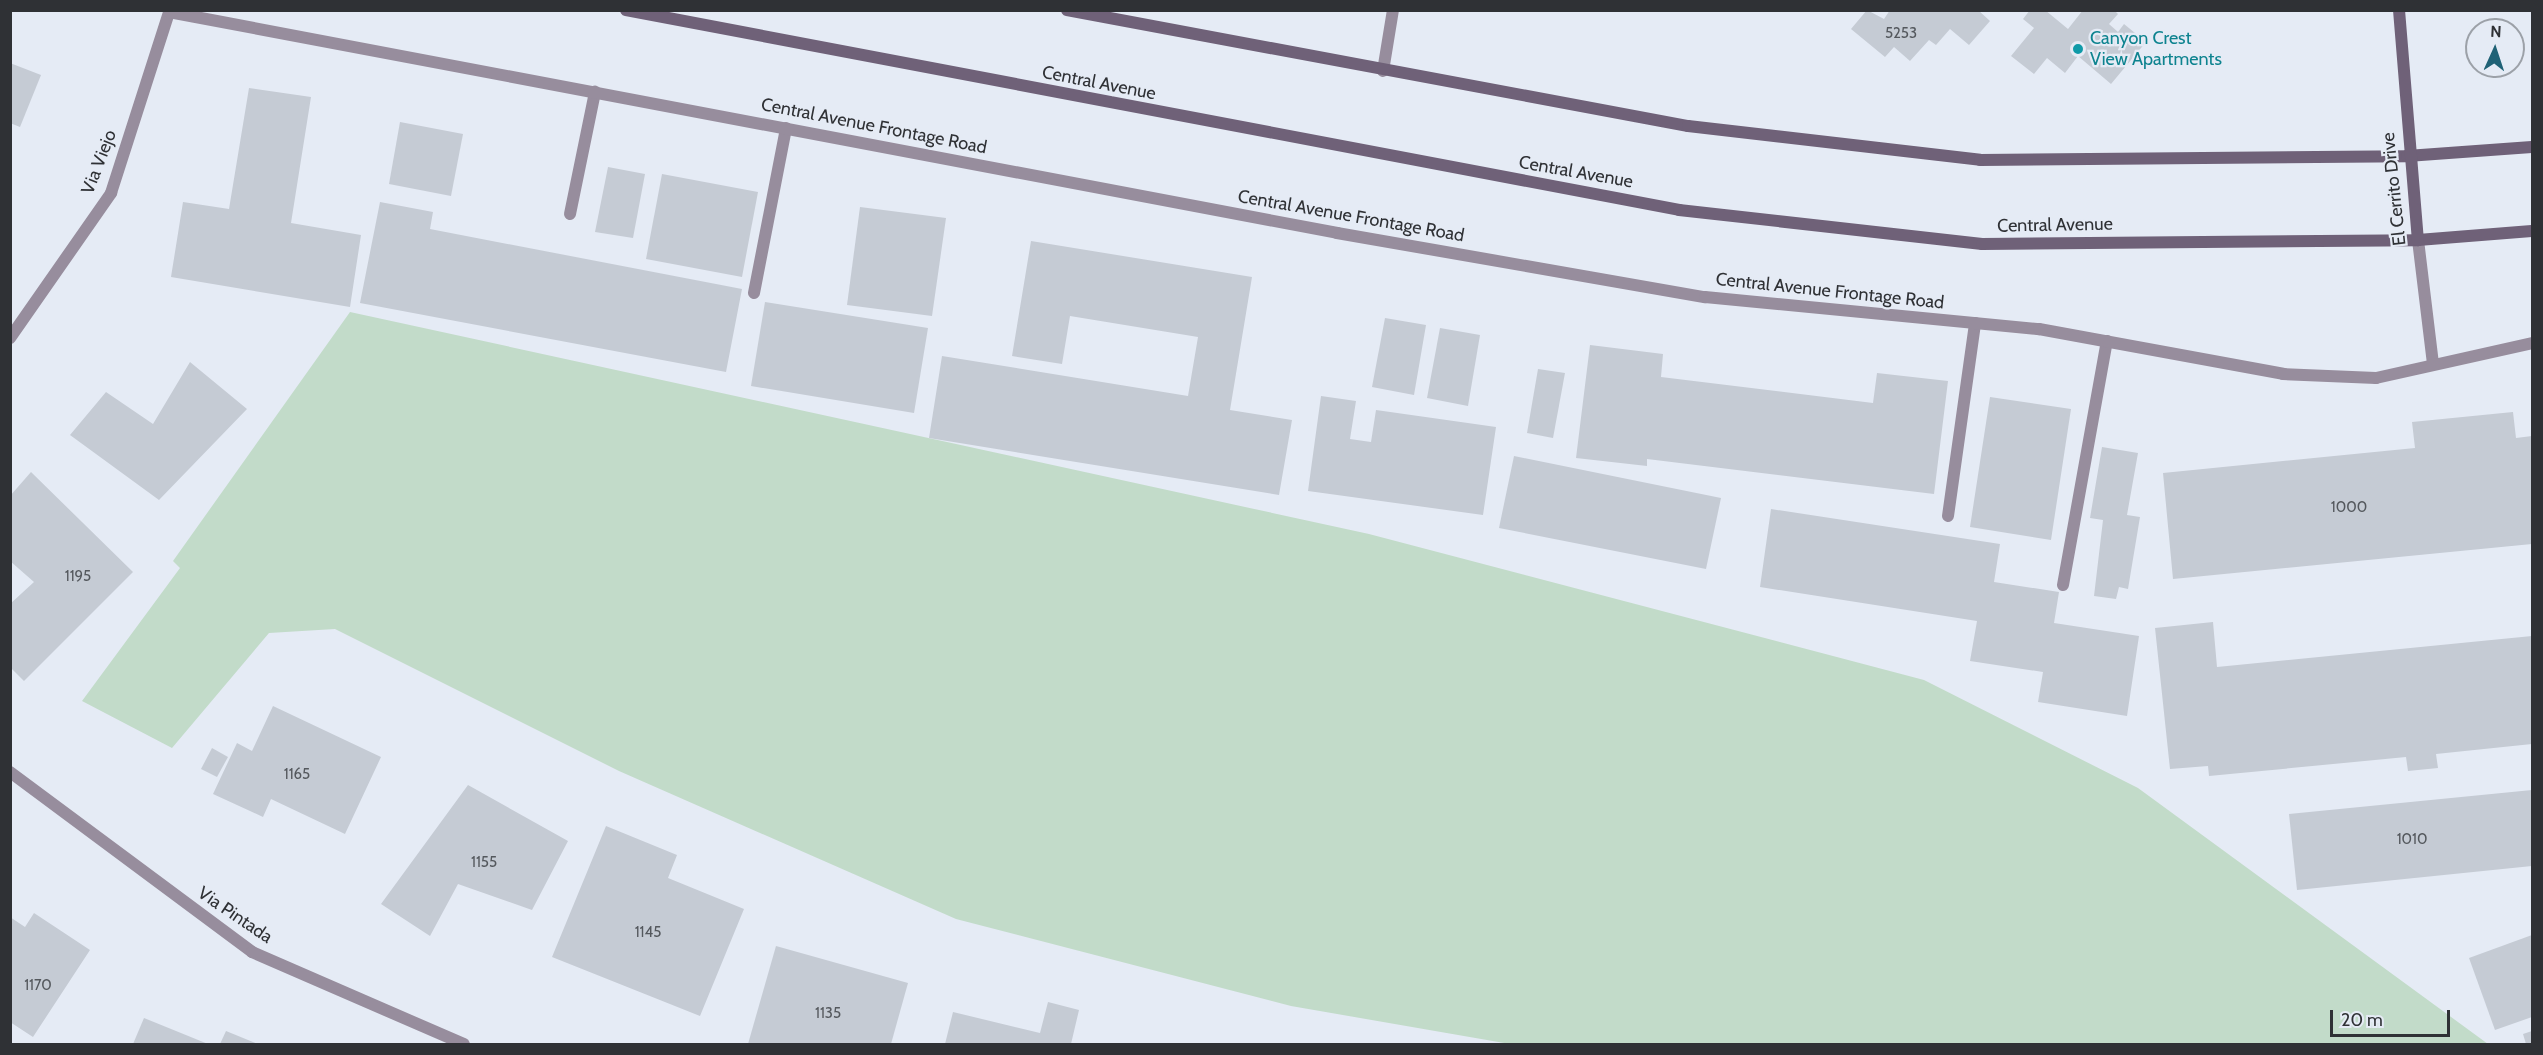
<!DOCTYPE html>
<style>
body{margin:0}
#map{position:relative;width:2543px;height:1055px;overflow:hidden;background:#e5ebf5;font-family:Cabin,sans-serif}
div>[style]{position:absolute}
.green>*{inset:0;background:#c2dbc9}
.building>*{inset:0;background:#c5cbd4}
.lane>*{height:12px;margin:-6px;padding:0 6px;transform-origin:6px;border-radius:6px;background:#978d9d}
.street>*{height:12px;margin:-6px;padding:0 6px;transform-origin:6px;border-radius:6px;background:#978d9d}
.secondary>*{height:12px;margin:-6px;padding:0 6px;transform-origin:6px;border-radius:6px;background:#6f6178}
.dots>*{width:16px;height:16px;translate:-50% -50%;box-sizing:border-box;border:3px solid #e5ebf5;border-radius:50%}
span{translate:-50% -50%;white-space:nowrap;text-align:center;line-height:1.15;-webkit-text-stroke:4.5px #e5ebf5;paint-order:stroke}
.number-label{font-size:15px;color:#54585d}
.number-label span{-webkit-text-stroke-width:0}
.culture-label{font-size:18px;color:#0d838f}
.left{translate:0 -50%;text-align:left}
.street-label{font-size:18px;color:#2f3135}
.frame{position:absolute;inset:0;border:12px solid #2f3135;pointer-events:none}
.north{position:absolute;left:2465px;top:18px;width:60px;height:60px;box-sizing:border-box;background:#e5ebf5;border:2px solid #9ca1a8;border-radius:50%;rotate:3deg;font-size:16px;font-weight:700;line-height:24px;text-align:center;color:#2f3135}
.north::after{content:'';display:block;margin:auto;width:21px;height:27px;background:#206276;clip-path:polygon(50% 0,100% 100%,50% 72%,0 100%)}
.scale{position:absolute;left:2330px;top:1010px;width:120px;height:27px;box-sizing:border-box;border:3px solid #2f3135;border-top:0;padding-left:8px;font-size:18px;line-height:21px;white-space:nowrap;color:#2f3135;-webkit-text-stroke:4px #e5ebf5;paint-order:stroke}
</style>
<div id="map">
<div class="green">
<i style="clip-path:polygon(350px 312px,1369px 534px,1924px 680px,2138px 788px,2488px 1044px,1510px 1044px,1291px 1006px,956px 919px,619px 771px,335px 629px,269px 633px,172px 748px,82px 701px,180px 568px,173px 561px)"></i>
</div>
<div class="building">
<i style="clip-path:polygon(1867px 10px,1884px 19px,1890px 10px,1978px 10px,1990px 21px,1969px 45px,1950px 29px,1936px 45px,1929px 40px,1910px 61px,1894px 47px,1885px 57px,1851px 29px)"></i>
<i style="clip-path:polygon(2030px 10px,2045px 10px,2068px 29px,2083px 10px,2114px 10px,2118px 14px,2109px 24px,2118px 32px,2124px 24px,2146px 42px,2111px 84px,2078px 56px,2065px 73px,2047px 58px,2034px 74px,2011px 56px,2034px 28px,2023px 19px)"></i>
<i style="clip-path:polygon(10px 63px,41px 75px,20px 127px,10px 123px)"></i>
<i style="clip-path:polygon(249px 88px,311px 97px,291px 223px,361px 235px,350px 307px,171px 277px,183px 202px,229px 209px)"></i>
<i style="clip-path:polygon(400px 122px,463px 134px,451px 196px,389px 184px)"></i>
<i style="clip-path:polygon(608px 167px,645px 174px,633px 238px,595px 232px)"></i>
<i style="clip-path:polygon(662px 174px,758px 192px,742px 277px,646px 259px)"></i>
<i style="clip-path:polygon(380px 202px,433px 212px,430px 229px,742px 289px,726px 372px,360px 303px)"></i>
<i style="clip-path:polygon(860px 207px,946px 218px,932px 316px,847px 305px)"></i>
<i style="clip-path:polygon(1031px 241px,1252px 277px,1230px 410px,1292px 420px,1279px 495px,929px 438px,942px 356px,1188px 396px,1198px 337px,1070px 316px,1062px 364px,1012px 356px)"></i>
<i style="clip-path:polygon(765px 302px,928px 328px,914px 413px,751px 386px)"></i>
<i style="clip-path:polygon(1385px 318px,1426px 325px,1414px 395px,1372px 387px)"></i>
<i style="clip-path:polygon(1440px 328px,1480px 335px,1468px 406px,1427px 398px)"></i>
<i style="clip-path:polygon(1590px 345px,1663px 354px,1661px 377px,1873px 403px,1877px 373px,1948px 381px,1934px 494px,1647px 459px,1647px 466px,1576px 458px)"></i>
<i style="clip-path:polygon(190px 362px,247px 409px,159px 500px,70px 435px,106px 392px,153px 424px)"></i>
<i style="clip-path:polygon(1538px 369px,1565px 373px,1553px 438px,1527px 433px)"></i>
<i style="clip-path:polygon(1321px 396px,1356px 401px,1350px 439px,1371px 442px,1376px 410px,1496px 427px,1483px 515px,1308px 491px)"></i>
<i style="clip-path:polygon(1990px 397px,2071px 409px,2051px 540px,1970px 527px)"></i>
<i style="clip-path:polygon(2513px 412px,2516px 438px,2532px 436px,2532px 544px,2173px 579px,2163px 473px,2415px 448px,2412px 422px)"></i>
<i style="clip-path:polygon(2102px 447px,2138px 453px,2127px 515px,2140px 517px,2128px 589px,2119px 587px,2116px 599px,2094px 596px,2103px 520px,2090px 518px)"></i>
<i style="clip-path:polygon(1514px 456px,1721px 498px,1706px 569px,1499px 528px)"></i>
<i style="clip-path:polygon(31px 472px,133px 572px,24px 681px,10px 667px,10px 604px,34px 582px,10px 561px,10px 496px)"></i>
<i style="clip-path:polygon(1771px 509px,2000px 544px,1994px 582px,2059px 592px,2054px 623px,2139px 636px,2127px 716px,2038px 702px,2043px 672px,1970px 661px,1977px 621px,1760px 587px)"></i>
<i style="clip-path:polygon(2213px 622px,2217px 667px,2532px 636px,2532px 744px,2436px 754px,2438px 768px,2408px 771px,2406px 757px,2209px 776px,2208px 766px,2170px 769px,2155px 628px)"></i>
<i style="clip-path:polygon(273px 706px,381px 757px,345px 834px,271px 799px,263px 817px,213px 794px,237px 743px,252px 751px)"></i>
<i style="clip-path:polygon(212px 748px,228px 757px,217px 777px,201px 769px)"></i>
<i style="clip-path:polygon(468px 785px,568px 841px,532px 910px,458px 884px,430px 936px,381px 904px)"></i>
<i style="clip-path:polygon(2532px 790px,2532px 866px,2297px 890px,2289px 814px)"></i>
<i style="clip-path:polygon(606px 826px,677px 855px,668px 878px,744px 909px,700px 1016px,552px 957px)"></i>
<i style="clip-path:polygon(34px 913px,90px 950px,33px 1037px,10px 1022px,10px 917px,25px 927px)"></i>
<i style="clip-path:polygon(2532px 935px,2532px 1017px,2495px 1030px,2469px 958px)"></i>
<i style="clip-path:polygon(776px 946px,908px 983px,891px 1044px,748px 1044px)"></i>
<i style="clip-path:polygon(1048px 1002px,1079px 1010px,1071px 1044px,945px 1044px,953px 1012px,1040px 1033px)"></i>
<i style="clip-path:polygon(144px 1018px,208px 1044px,133px 1044px)"></i>
<i style="clip-path:polygon(226px 1031px,258px 1044px,220px 1044px)"></i>
<i style="clip-path:polygon(2532px 1031px,2532px 1044px,2526px 1044px,2523px 1034px)"></i>
</div>
<div class="lane">
<i style="left:570px;top:214px;width:125px;rotate:-78.4deg"></i>
<i style="left:754px;top:293px;width:168px;rotate:-79deg"></i>
<i style="left:1948px;top:516px;width:195px;rotate:-82deg"></i>
<i style="left:2063px;top:585px;width:248px;rotate:-79.8deg"></i>
</div>
<div class="street">
<i style="left:1383px;top:71px;width:62px;rotate:-80.7deg"></i>
<i style="left:2418px;top:240px;width:125px;rotate:83.1deg"></i>
<i style="left:10px;top:338px;width:177px;rotate:-55.1deg"></i>
<i style="left:111px;top:193px;width:190px;rotate:-72.2deg"></i>
<i style="left:169px;top:12px;width:1189px;rotate:10.71deg"></i>
<i style="left:1337px;top:233px;width:374px;rotate:9.9deg"></i>
<i style="left:1705px;top:297px;width:336px;rotate:5.5deg"></i>
<i style="left:2039px;top:329px;width:248px;rotate:10.4deg"></i>
<i style="left:2283px;top:374px;width:93px;rotate:2.5deg"></i>
<i style="left:2376px;top:378px;width:160px;rotate:-12.6deg"></i>
<i style="left:10px;top:772px;width:302px;rotate:36.6deg"></i>
<i style="left:252px;top:952px;width:231px;rotate:23.5deg"></i>
</div>
<div class="secondary">
<i style="left:626px;top:10px;width:1072px;rotate:10.75deg"></i>
<i style="left:1679px;top:210px;width:305px;rotate:6.4deg"></i>
<i style="left:1982px;top:244px;width:436px;rotate:-0.5deg"></i>
<i style="left:2418px;top:240px;width:114px;rotate:-4.5deg"></i>
<i style="left:1067px;top:10px;width:632px;rotate:10.58deg"></i>
<i style="left:1688px;top:126px;width:294px;rotate:6.6deg"></i>
<i style="left:1980px;top:160px;width:427px;rotate:-0.5deg"></i>
<i style="left:2407px;top:156px;width:125px;rotate:-4.1deg"></i>
<i style="left:2399px;top:10px;width:231px;rotate:85.3deg"></i>
</div>
<div class="dots">
<i style="left:2078px;top:49px;background:#0f9aa8"></i>
</div>
<div class="number-label">
<span style="left:1901px;top:34px">5253</span>
<span style="left:2349px;top:508px">1000</span>
<span style="left:78px;top:577px">1195</span>
<span style="left:297px;top:775px">1165</span>
<span style="left:2412px;top:840px">1010</span>
<span style="left:484px;top:863px">1155</span>
<span style="left:648px;top:933px">1145</span>
<span style="left:38px;top:986px">1170</span>
<span style="left:828px;top:1014px">1135</span>
</div>
<div class="culture-label">
<span class="left" style="left:2090px;top:49px">Canyon Crest<br>View Apartments</span>
</div>
<div class="street-label">
<span style="left:1099px;top:83px;rotate:11deg">Central Avenue</span>
<span style="left:874px;top:126px;rotate:11deg">Central Avenue Frontage Road</span>
<span style="left:99px;top:162px;rotate:-69deg">Via Viejo</span>
<span style="left:1576px;top:172px;rotate:10deg">Central Avenue</span>
<span style="left:2394px;top:189px;rotate:-96deg">El Cerrito Drive</span>
<span style="left:1351px;top:216px;rotate:10deg">Central Avenue Frontage Road</span>
<span style="left:2055px;top:225px;rotate:-1deg">Central Avenue</span>
<span style="left:1830px;top:291px;rotate:6deg">Central Avenue Frontage Road</span>
<span style="left:235px;top:915px;rotate:34deg">Via Pintada</span>
</div>
<div class="frame"></div>
<div class="north">N</div>
<div class="scale">20 m</div>
</div>
